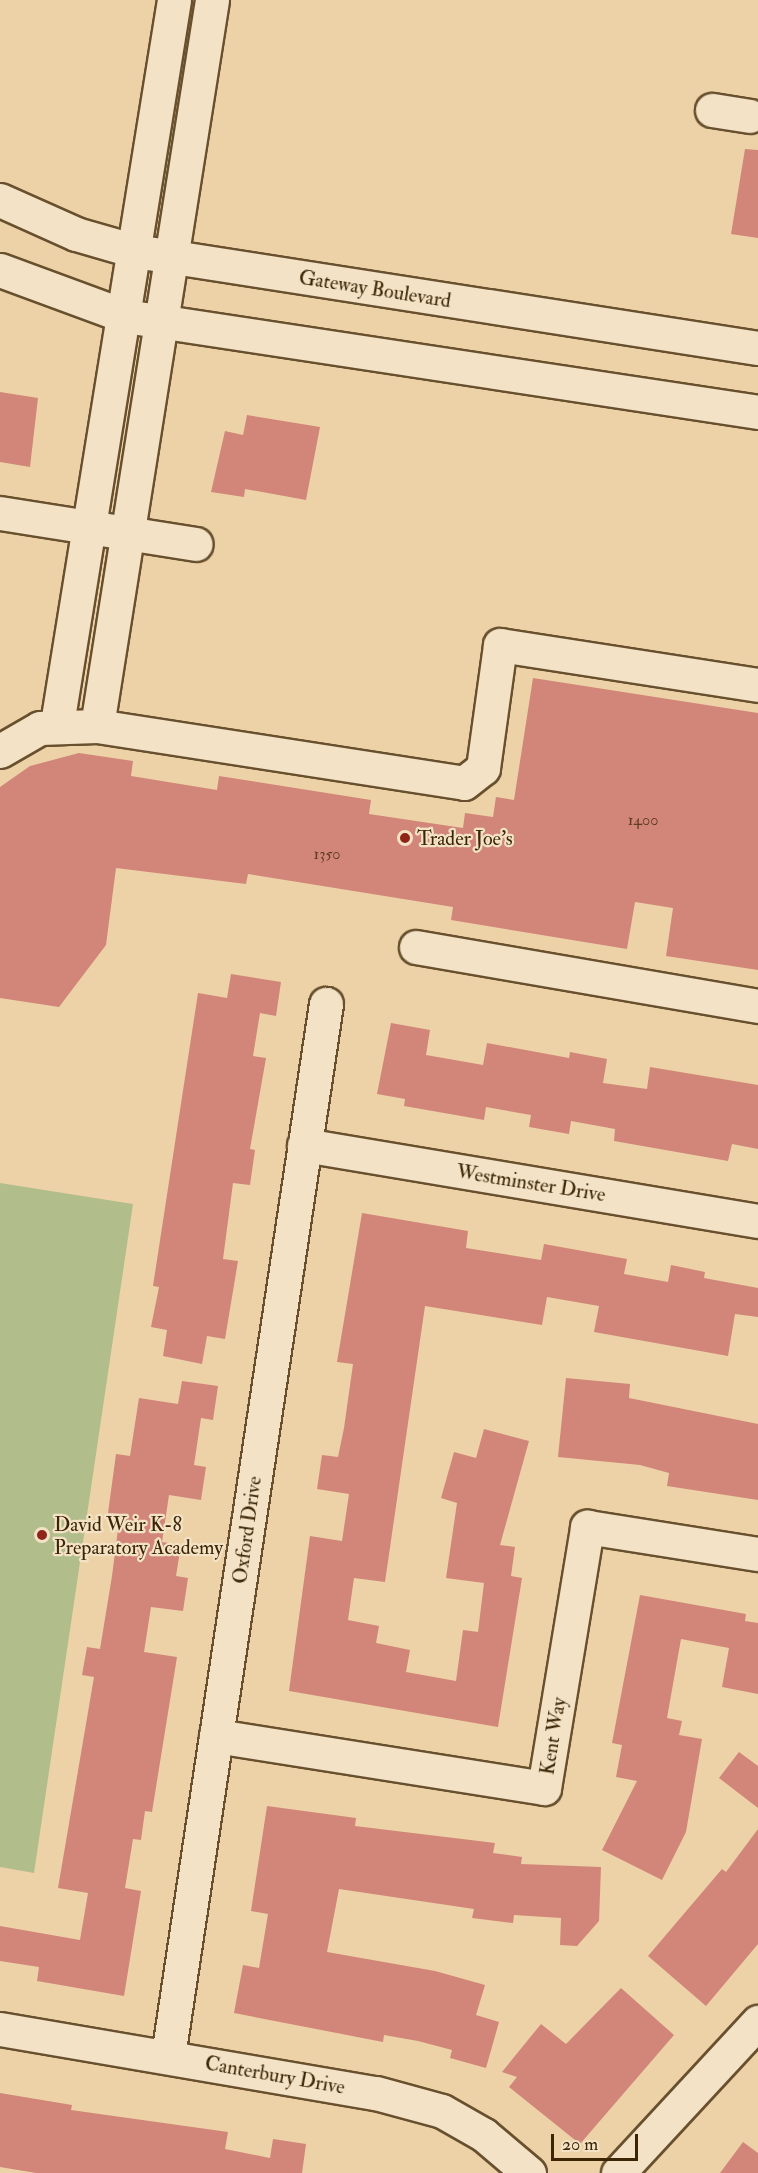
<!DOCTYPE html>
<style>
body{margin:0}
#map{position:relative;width:758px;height:2173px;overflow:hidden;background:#edd2a7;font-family:"IM FELL Double Pica",serif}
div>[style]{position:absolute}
.green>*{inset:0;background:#b2bd8c}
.building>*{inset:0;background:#d18679}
.roads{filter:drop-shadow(2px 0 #68502e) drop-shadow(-2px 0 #68502e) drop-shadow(0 2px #68502e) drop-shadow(0 -2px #68502e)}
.minor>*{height:33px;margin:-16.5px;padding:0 16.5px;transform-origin:16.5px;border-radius:16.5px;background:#f3e2c6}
.dots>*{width:16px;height:16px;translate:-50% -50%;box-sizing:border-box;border:3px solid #f3e2c6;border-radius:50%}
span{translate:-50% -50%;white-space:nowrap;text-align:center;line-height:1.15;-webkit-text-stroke:4.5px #f3e2c6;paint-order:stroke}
.number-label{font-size:16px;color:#603d22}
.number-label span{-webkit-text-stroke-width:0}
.street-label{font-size:20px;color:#3b2505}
.poi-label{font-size:20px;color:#3b2505}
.left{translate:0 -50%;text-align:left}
.scale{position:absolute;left:551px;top:2134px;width:87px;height:27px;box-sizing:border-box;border:3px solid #3b2505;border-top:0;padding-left:8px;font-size:18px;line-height:21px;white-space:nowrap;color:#3b2505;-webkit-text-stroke:4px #f3e2c6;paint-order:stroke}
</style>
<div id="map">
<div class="green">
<i style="clip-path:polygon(0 1183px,133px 1204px,34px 1873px,0 1867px)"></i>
</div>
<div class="building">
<i style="clip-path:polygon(745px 149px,758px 150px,758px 238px,731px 234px)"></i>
<i style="clip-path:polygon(0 392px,38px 398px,30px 467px,0 462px)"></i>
<i style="clip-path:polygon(247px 415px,320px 427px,306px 500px,245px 489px,244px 497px,211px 492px,225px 431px,243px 435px)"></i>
<i style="clip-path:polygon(533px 678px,758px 713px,758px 970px,666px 956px,673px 908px,635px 902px,627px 949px,451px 920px,453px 907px,248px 874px,246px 884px,116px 868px,106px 945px,59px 1007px,0 998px,0 787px,30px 766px,79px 753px,133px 761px,131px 776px,217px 790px,219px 776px,371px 800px,369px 814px,463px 828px,465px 813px,493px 817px,496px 797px,514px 800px)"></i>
<i style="clip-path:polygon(231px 974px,281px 982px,276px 1016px,260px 1013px,253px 1056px,266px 1058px,250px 1149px,255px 1150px,250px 1185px,233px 1183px,223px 1259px,238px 1261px,225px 1339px,207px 1336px,202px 1364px,163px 1356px,167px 1330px,151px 1327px,159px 1287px,153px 1286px,198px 993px,227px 998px)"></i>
<i style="clip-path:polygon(391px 1023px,430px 1030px,426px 1055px,483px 1065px,487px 1043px,569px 1058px,570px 1052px,607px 1059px,603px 1083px,647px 1089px,650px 1067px,758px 1085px,758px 1149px,732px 1144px,728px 1161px,614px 1141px,615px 1129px,571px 1121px,569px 1134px,529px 1127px,531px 1115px,486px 1107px,484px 1120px,404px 1106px,405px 1099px,377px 1094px)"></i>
<i style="clip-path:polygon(362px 1213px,468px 1231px,466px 1248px,541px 1260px,544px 1244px,627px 1259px,624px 1274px,668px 1282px,671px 1265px,705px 1272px,704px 1278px,758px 1288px,758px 1317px,735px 1314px,728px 1356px,594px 1332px,599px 1306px,547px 1297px,542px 1325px,425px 1306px,385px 1582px,354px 1578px,348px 1620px,379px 1626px,376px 1643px,410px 1650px,406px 1672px,456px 1681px,463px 1630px,478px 1632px,484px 1583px,446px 1578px,457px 1503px,441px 1498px,454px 1452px,476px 1458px,484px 1429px,529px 1441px,500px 1545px,515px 1547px,511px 1576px,522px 1578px,498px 1727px,289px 1691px,310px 1536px,342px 1541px,349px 1494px,317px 1489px,322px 1455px,338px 1457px,344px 1428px,353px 1364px,337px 1362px)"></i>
<i style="clip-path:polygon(566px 1378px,630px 1384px,629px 1398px,758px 1424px,758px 1500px,667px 1486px,669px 1473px,640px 1465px,558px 1457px)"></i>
<i style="clip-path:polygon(182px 1381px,218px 1386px,213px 1420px,201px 1418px,194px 1465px,206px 1467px,201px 1500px,169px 1495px,162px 1542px,181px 1545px,176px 1576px,188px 1578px,183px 1611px,151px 1607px,144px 1652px,177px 1657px,152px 1812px,145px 1811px,141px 1840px,133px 1839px,125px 1888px,141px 1891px,124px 1996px,37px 1981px,39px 1967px,0 1961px,0 1926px,80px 1940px,88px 1893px,58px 1888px,94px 1677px,82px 1675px,87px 1647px,100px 1649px,112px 1576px,120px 1514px,108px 1513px,116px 1454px,130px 1456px,139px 1398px,178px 1404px)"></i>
<i style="clip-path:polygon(640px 1595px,746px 1614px,745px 1621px,758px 1623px,758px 1694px,722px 1687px,729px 1648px,681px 1639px,667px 1718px,682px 1721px,679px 1735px,702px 1739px,686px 1832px,662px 1880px,602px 1850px,637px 1781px,616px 1777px,622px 1745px,612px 1743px)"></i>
<i style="clip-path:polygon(739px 1752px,758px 1766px,758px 1808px,719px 1778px)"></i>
<i style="clip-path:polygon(267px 1806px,356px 1818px,355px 1826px,495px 1843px,493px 1853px,522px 1857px,521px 1864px,601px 1867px,599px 1921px,577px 1946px,560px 1945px,561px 1918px,514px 1915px,513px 1923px,472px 1918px,474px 1909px,339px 1889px,327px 1952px,435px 1971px,485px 1985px,476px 2015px,499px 2022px,486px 2068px,450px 2058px,452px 2050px,418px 2041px,384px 2035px,383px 2042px,234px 2013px,243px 1965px,259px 1968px,268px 1914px,251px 1911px)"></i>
<i style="clip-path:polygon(758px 1829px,758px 1944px,706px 2006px,648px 1956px,722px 1869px,726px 1872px)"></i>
<i style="clip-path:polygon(621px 1988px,674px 2035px,580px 2144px,509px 2087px,517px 2077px,502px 2072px,541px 2024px,566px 2044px)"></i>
<i style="clip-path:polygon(0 2093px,72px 2105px,71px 2110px,228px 2132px,225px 2149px,270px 2158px,273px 2139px,306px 2144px,302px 2173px,36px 2173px,0 2167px)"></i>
<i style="clip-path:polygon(743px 2142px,758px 2153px,758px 2173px,720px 2173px)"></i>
</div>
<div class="roads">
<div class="minor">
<i style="left:712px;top:110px;width:38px;rotate:9deg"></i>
<i style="left:0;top:200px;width:83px;rotate:24.1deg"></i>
<i style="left:76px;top:234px;width:61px;rotate:16.1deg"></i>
<i style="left:135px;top:251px;width:631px;rotate:8.85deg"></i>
<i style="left:0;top:270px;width:133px;rotate:20.2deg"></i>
<i style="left:125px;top:316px;width:640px;rotate:8.62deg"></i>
<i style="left:0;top:513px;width:198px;rotate:9deg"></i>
<i style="left:57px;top:724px;width:733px;rotate:-80.82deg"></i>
<i style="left:97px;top:726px;width:735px;rotate:-81deg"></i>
<i style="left:0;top:751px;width:46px;rotate:-29.9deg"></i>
<i style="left:40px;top:728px;width:57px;rotate:-2deg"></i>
<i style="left:97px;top:726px;width:371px;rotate:8.8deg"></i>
<i style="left:464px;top:783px;width:24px;rotate:-38deg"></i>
<i style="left:483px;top:768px;width:124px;rotate:-82.1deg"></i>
<i style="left:500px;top:645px;width:261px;rotate:8.8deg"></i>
<i style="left:416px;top:947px;width:347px;rotate:9.8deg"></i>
<i style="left:304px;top:1145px;width:460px;rotate:9.5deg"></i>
<i style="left:216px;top:1736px;width:332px;rotate:9deg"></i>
<i style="left:544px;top:1788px;width:265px;rotate:-80.6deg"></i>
<i style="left:587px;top:1527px;width:173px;rotate:9deg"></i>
<i style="left:0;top:2029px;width:381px;rotate:9.7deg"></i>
<i style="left:376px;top:2093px;width:68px;rotate:15.3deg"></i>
<i style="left:442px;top:2111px;width:48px;rotate:29.7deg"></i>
<i style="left:484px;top:2135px;width:59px;rotate:40.2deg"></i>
<i style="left:168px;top:2056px;width:1064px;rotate:-81.46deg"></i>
<i style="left:618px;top:2173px;width:206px;rotate:-47.2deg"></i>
</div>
</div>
<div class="dots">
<i style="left:405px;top:838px;background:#8f2418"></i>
<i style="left:42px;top:1535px;background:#8f2418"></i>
</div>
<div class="number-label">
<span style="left:643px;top:820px">1400</span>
<span style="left:327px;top:854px">1350</span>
</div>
<div class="street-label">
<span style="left:375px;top:289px;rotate:9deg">Gateway Boulevard</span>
<span style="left:531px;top:1183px;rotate:9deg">Westminster Drive</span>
<span style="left:247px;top:1530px;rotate:-82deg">Oxford Drive</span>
<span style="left:553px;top:1736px;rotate:-81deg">Kent Way</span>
<span style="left:275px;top:2075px;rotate:10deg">Canterbury Drive</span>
</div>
<div class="poi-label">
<span class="left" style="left:417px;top:838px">Trader Joe's</span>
<span class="left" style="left:54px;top:1536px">David Weir K-8<br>Preparatory Academy</span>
</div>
<div class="scale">20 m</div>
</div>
